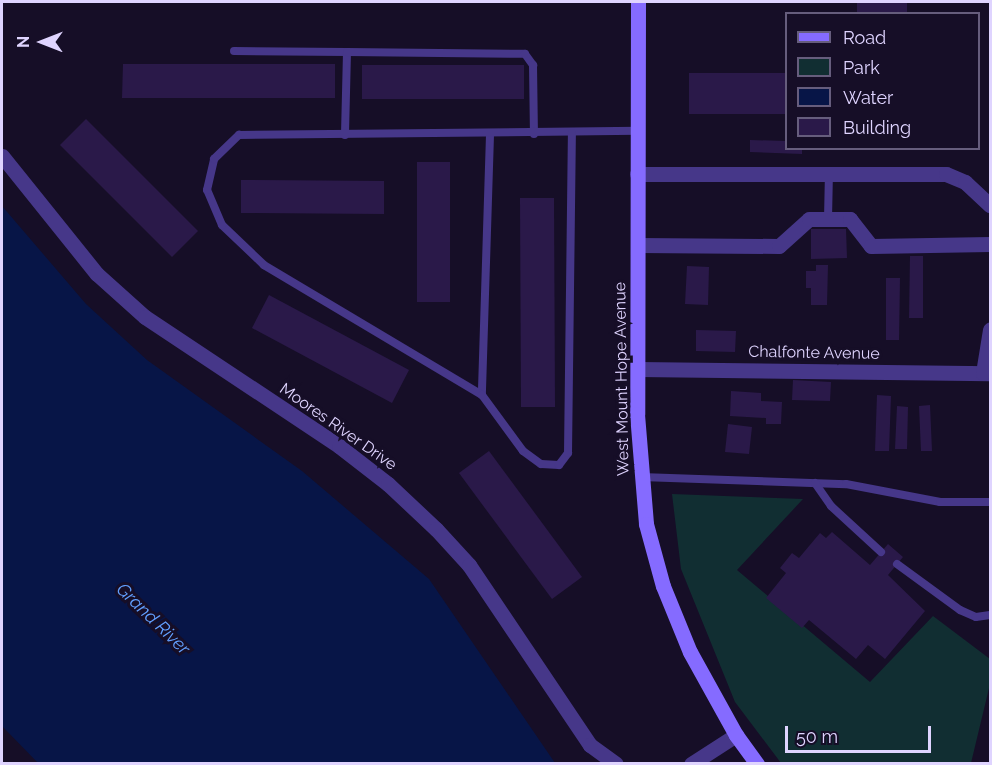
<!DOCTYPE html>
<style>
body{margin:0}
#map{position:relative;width:992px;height:765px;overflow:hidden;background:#160e27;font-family:Raleway,sans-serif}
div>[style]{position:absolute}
.green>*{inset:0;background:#112e32}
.water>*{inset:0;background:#071547}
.building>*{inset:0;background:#2a1949}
.lane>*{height:8px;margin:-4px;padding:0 4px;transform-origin:4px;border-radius:4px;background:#463789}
.street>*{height:15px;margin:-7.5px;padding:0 7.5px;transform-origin:7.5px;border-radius:7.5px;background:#463789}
.secondary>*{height:15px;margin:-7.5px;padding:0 7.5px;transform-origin:7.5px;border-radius:7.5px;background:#856bff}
span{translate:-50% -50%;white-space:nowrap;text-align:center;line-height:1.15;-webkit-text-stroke:6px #160e27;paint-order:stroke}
.street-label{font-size:16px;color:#dfd4ff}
.water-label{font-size:18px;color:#629fff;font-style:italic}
.frame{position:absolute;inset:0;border:3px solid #dfd4ff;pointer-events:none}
.legend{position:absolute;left:785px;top:12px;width:195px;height:138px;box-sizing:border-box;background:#160e27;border:2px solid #665d7d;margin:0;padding:8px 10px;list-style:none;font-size:18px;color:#dfd4ff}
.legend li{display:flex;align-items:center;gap:12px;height:30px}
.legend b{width:30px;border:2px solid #665d7d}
.north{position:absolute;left:12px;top:12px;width:60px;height:60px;-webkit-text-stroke:4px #160e27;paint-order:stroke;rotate:270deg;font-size:16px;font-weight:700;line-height:24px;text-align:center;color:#dfd4ff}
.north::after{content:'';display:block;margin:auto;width:21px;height:27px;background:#dfd4ff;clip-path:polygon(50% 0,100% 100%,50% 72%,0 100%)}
.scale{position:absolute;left:785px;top:726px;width:146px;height:27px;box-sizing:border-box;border:3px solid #dfd4ff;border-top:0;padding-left:8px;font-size:18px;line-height:21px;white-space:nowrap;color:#dfd4ff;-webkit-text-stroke:4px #160e27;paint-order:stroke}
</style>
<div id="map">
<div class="green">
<i style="clip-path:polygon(672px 494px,803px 499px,737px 570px,870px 682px,933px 616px,990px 659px,990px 684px,971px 763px,781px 763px,735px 702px,681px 569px)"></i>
</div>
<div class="water">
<i style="clip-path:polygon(2px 206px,86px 304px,147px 360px,302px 471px,429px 579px,555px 763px,38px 763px,2px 726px)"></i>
</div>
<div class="building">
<i style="clip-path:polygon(857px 2px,907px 2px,907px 14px,857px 14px)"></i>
<i style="clip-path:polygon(123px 64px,335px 64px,335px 98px,122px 98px)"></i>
<i style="clip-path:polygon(362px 65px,524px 65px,524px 99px,362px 99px)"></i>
<i style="clip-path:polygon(689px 73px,786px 73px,786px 114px,689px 114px)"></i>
<i style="clip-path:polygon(86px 119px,198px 231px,172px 257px,60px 145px)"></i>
<i style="clip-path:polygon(750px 140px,786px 141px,786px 148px,802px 148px,802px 154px,750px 152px)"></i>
<i style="clip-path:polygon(417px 162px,450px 162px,450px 302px,417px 302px)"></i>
<i style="clip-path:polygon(241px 180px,384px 181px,384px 214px,241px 213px)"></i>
<i style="clip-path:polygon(520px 198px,554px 198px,555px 407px,521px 407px)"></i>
<i style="clip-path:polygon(811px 229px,846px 229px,847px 258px,811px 259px)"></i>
<i style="clip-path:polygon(910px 256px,923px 256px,923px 318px,909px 318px)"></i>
<i style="clip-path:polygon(816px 265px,828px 265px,827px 305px,811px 305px,811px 288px,806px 288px,806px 271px,816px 271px)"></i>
<i style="clip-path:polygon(687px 266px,709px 267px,708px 305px,685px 304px)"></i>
<i style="clip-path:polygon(886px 278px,900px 278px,899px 340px,886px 340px)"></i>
<i style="clip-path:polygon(269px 295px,409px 370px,392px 403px,252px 328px)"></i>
<i style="clip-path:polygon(696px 330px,736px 331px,735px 352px,696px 351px)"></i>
<i style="clip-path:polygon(793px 380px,831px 382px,830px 401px,792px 400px)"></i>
<i style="clip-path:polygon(731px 391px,761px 393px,761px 401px,782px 402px,781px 424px,766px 424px,766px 418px,730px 416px)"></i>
<i style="clip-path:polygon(877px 395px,891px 396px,889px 451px,875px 451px)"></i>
<i style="clip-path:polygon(930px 405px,932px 451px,921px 451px,919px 406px)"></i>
<i style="clip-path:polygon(897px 406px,908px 407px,907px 449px,895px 449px)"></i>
<i style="clip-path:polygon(728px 424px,752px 427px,749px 454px,725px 452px)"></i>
<i style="clip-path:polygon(489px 451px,582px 577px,552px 599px,459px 473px)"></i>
<i style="clip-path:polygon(832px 532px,870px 565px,888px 544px,903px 557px,888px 575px,925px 611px,885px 659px,868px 645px,856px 659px,809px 620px,802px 628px,766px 598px,786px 573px,780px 568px,792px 553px,799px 558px,820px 533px,826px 538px)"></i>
</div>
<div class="lane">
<i style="left:234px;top:51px;width:113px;rotate:0.5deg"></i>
<i style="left:347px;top:52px;width:83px;rotate:91.4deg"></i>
<i style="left:347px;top:52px;width:178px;rotate:0.6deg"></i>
<i style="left:525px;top:54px;width:14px;rotate:54deg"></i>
<i style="left:533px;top:65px;width:69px;rotate:89.2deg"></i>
<i style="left:490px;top:135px;width:260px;rotate:91.8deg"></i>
<i style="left:482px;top:395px;width:254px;rotate:-149.2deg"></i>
<i style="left:264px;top:265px;width:58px;rotate:-136.4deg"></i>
<i style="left:222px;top:225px;width:38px;rotate:-113deg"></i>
<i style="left:207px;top:190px;width:32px;rotate:-77deg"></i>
<i style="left:214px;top:159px;width:35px;rotate:-44deg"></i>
<i style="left:239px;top:135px;width:399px;rotate:-0.6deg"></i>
<i style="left:828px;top:219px;width:46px;rotate:-88.8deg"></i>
<i style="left:482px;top:395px;width:69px;rotate:53.8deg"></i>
<i style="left:523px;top:451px;width:22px;rotate:36deg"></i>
<i style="left:541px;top:464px;width:18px;rotate:3deg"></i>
<i style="left:559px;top:465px;width:15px;rotate:-53deg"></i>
<i style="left:568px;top:453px;width:320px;rotate:-89.3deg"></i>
<i style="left:641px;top:477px;width:205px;rotate:2deg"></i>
<i style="left:846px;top:484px;width:96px;rotate:10.8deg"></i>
<i style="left:940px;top:502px;width:50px"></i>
<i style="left:815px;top:483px;width:28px;rotate:55deg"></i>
<i style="left:831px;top:506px;width:68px;rotate:42.6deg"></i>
<i style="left:897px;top:564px;width:78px;rotate:36.1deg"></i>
<i style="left:960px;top:610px;width:17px;rotate:24deg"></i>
<i style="left:976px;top:617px;width:14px;rotate:-8deg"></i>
</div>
<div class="street">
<i style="left:2px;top:156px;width:151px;rotate:51.2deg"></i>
<i style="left:97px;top:274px;width:64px;rotate:41.9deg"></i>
<i style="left:145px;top:317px;width:233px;rotate:33.6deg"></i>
<i style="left:339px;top:446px;width:62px;rotate:37.8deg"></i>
<i style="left:388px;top:484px;width:66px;rotate:43.2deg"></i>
<i style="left:436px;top:529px;width:49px;rotate:47.5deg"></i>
<i style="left:469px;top:565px;width:217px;rotate:56.1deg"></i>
<i style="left:590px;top:745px;width:32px;rotate:36deg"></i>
<i style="left:637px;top:174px;width:309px"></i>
<i style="left:946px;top:174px;width:21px;rotate:23deg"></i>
<i style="left:965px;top:182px;width:34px;rotate:43deg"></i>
<i style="left:638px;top:245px;width:141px;rotate:0.4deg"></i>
<i style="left:779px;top:246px;width:40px;rotate:-42deg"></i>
<i style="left:809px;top:219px;width:41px"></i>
<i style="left:850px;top:219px;width:34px;rotate:52deg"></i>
<i style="left:871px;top:246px;width:119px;rotate:-1deg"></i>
<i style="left:638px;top:369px;width:352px;rotate:0.7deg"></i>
<i style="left:983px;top:373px;width:44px;rotate:-80.8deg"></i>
<i style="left:691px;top:764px;width:54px;rotate:-32.8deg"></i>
</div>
<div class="secondary">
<i style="left:638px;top:2px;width:412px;rotate:90.1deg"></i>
<i style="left:637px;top:414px;width:110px;rotate:85.3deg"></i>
<i style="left:646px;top:524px;width:64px;rotate:74.7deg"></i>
<i style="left:663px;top:586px;width:71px;rotate:67.8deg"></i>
<i style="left:690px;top:652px;width:95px;rotate:61deg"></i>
<i style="left:736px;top:735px;width:36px;rotate:54deg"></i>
</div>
<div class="street-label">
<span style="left:814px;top:353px;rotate:1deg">Chalfonte Avenue</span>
<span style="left:622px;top:379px;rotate:-91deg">West Mount Hope Avenue</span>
<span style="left:338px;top:427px;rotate:35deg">Moores River Drive</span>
</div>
<div class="water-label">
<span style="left:153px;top:619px;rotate:44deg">Grand River</span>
</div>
<div class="frame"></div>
<ul class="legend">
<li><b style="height:8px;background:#856bff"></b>Road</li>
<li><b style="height:16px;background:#112e32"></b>Park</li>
<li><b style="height:16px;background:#071547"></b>Water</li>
<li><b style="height:16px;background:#2a1949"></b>Building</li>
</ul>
<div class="north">N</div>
<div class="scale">50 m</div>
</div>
